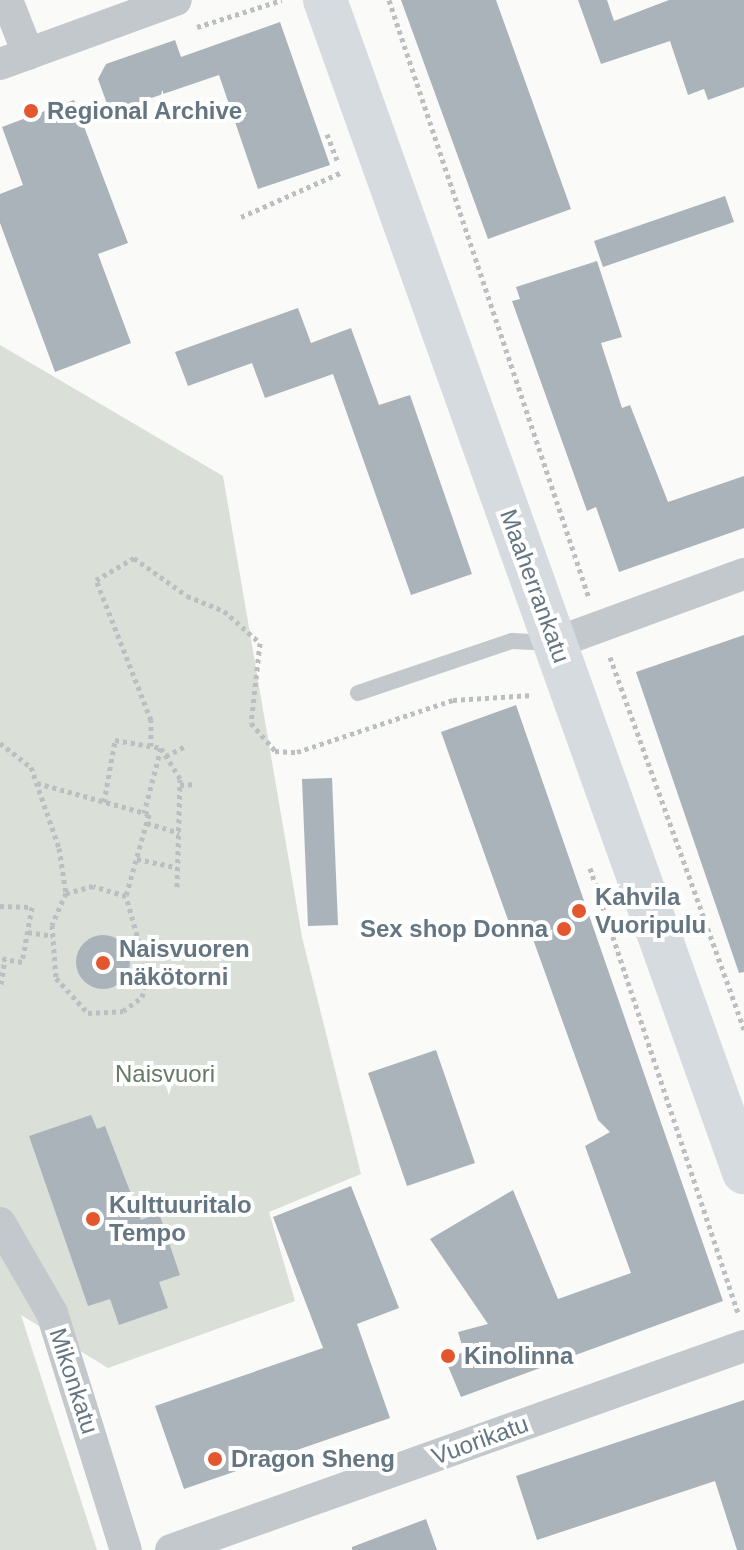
<!DOCTYPE html>
<meta charset="utf-8">
<style>
body{margin:0}
#map{position:relative;width:744px;height:1550px;overflow:hidden;background:#fafaf8;font-family:Helvetica,sans-serif}
div>[style]{position:absolute}
.green>*{inset:0;background:#dadfd7}
.building>*{inset:0;background:#aab3b9}
.round{border-radius:50%}
.path>*{height:5px;margin-top:-2.5px;transform-origin:0;background:repeating-linear-gradient(90deg,#bbbfc2 0 4px,transparent 0 8px)}
.lane>*{height:16px;margin:-8px;padding:0 8px;transform-origin:8px;border-radius:8px;background:#c3c8cc}
.street>*{height:32px;margin:-16px;padding:0 16px;transform-origin:16px;border-radius:16px;background:#c3c8cc}
.secondary>*{height:44px;margin:-22px;padding:0 22px;transform-origin:22px;border-radius:22px;background:#d6dbdf}
.dots>*{width:22px;height:22px;translate:-50% -50%;box-sizing:border-box;border:4px solid #fff;border-radius:50%}
span{translate:-50% -50%;white-space:nowrap;text-align:center;line-height:1.15;-webkit-text-stroke:8px #fff;paint-order:stroke}
.poi-label{font-size:24px;color:#657683;font-weight:700}
.left{translate:0 -50%;text-align:left}
.right{translate:-100% -50%;text-align:right}
.street-label{font-size:24px;color:#657683}
.park-label{font-size:24px;color:#687a64}
</style>
<div id="map">
<div class="green">
<i style="clip-path:polygon(0 345px,223px 476px,302px 937px,361px 1174px,269px 1212px,295px 1301px,108px 1368px,21px 1315px,97px 1550px,0 1550px)"></i>
</div>
<div class="building">
<i style="clip-path:polygon(401px 0,496px 0,571px 209px,488px 239px)"></i>
<i style="clip-path:polygon(578px 0,607px 0,614px 21px,669px 0,744px 0,744px 87px,708px 100px,704px 89px,688px 95px,670px 41px,601px 64px)"></i>
<i style="clip-path:polygon(280px 22px,330px 165px,258px 189px,219px 75px,110px 112px,98px 79px,106px 64px,175px 40px,181px 57px)"></i>
<i style="clip-path:polygon(74px 100px,128px 243px,98px 254px,131px 343px,55px 372px,0 223px,0 194px,23px 185px,2px 127px)"></i>
<i style="clip-path:polygon(725px 196px,734px 222px,603px 267px,594px 241px)"></i>
<i style="clip-path:polygon(597px 261px,622px 337px,601px 343px,622px 408px,630px 405px,668px 502px,744px 476px,744px 528px,619px 572px,596px 507px,587px 511px,512px 301px,520px 299px,516px 287px)"></i>
<i style="clip-path:polygon(298px 308px,311px 343px,351px 328px,379px 405px,410px 395px,472px 574px,411px 595px,333px 374px,265px 398px,252px 363px,188px 386px,175px 352px)"></i>
<i style="clip-path:polygon(744px 635px,744px 972px,739px 973px,636px 672px)"></i>
<i style="clip-path:polygon(516px 705px,723px 1301px,461px 1397px,445px 1359px,464px 1352px,458px 1332px,488px 1324px,430px 1239px,513px 1190px,558px 1299px,631px 1273px,585px 1146px,610px 1132px,598px 1120px,529px 928px,513px 934px,441px 732px)"></i>
<i style="clip-path:polygon(332px 778px,338px 925px,308px 926px,302px 779px)"></i>
<i class="round" style="left:76px;top:935px;width:54px;height:54px"></i>
<i style="clip-path:polygon(436px 1050px,475px 1163px,407px 1186px,368px 1073px)"></i>
<i style="clip-path:polygon(91px 1115px,97px 1129px,105px 1126px,141px 1220px,159px 1213px,180px 1275px,159px 1282px,168px 1308px,119px 1325px,110px 1299px,88px 1306px,29px 1136px)"></i>
<i style="clip-path:polygon(351px 1186px,399px 1308px,357px 1324px,390px 1418px,184px 1489px,155px 1406px,323px 1348px,273px 1217px)"></i>
<i style="clip-path:polygon(744px 1400px,744px 1550px,737px 1550px,715px 1481px,537px 1540px,516px 1476px)"></i>
<i style="clip-path:polygon(426px 1519px,437px 1550px,352px 1550px,352px 1547px)"></i>
</div>
<div class="path">
<i style="left:389px;top:0;width:631px;rotate:71.51deg"></i>
<i style="left:197px;top:27px;width:89px;rotate:-17.6deg"></i>
<i style="left:327px;top:134px;width:30px;rotate:69deg"></i>
<i style="left:241px;top:217px;width:111px;rotate:-24deg"></i>
<i style="left:610px;top:657px;width:396px;rotate:70.2deg"></i>
<i style="left:0;top:743px;width:39px;rotate:38deg"></i>
<i style="left:31px;top:767px;width:86px;rotate:70.9deg"></i>
<i style="left:59px;top:848px;width:46px;rotate:81.2deg"></i>
<i style="left:66px;top:893px;width:35px;rotate:114deg"></i>
<i style="left:52px;top:925px;width:53px;rotate:85.7deg"></i>
<i style="left:56px;top:978px;width:47px;rotate:47.6deg"></i>
<i style="left:88px;top:1013px;width:35px;rotate:-3deg"></i>
<i style="left:123px;top:1011px;width:24px;rotate:-36deg"></i>
<i style="left:142px;top:997px;width:24px;rotate:-75deg"></i>
<i style="left:148px;top:974px;width:81px;rotate:-105.8deg"></i>
<i style="left:126px;top:896px;width:34px;rotate:-163deg"></i>
<i style="left:93px;top:886px;width:28px;rotate:165deg"></i>
<i style="left:151px;top:746px;width:26px;rotate:-90deg"></i>
<i style="left:151px;top:720px;width:150px;rotate:-111.4deg"></i>
<i style="left:96px;top:580px;width:44px;rotate:-30.1deg"></i>
<i style="left:134px;top:558px;width:65px;rotate:35.6deg"></i>
<i style="left:187px;top:596px;width:40px;rotate:22deg"></i>
<i style="left:224px;top:611px;width:48px;rotate:41.6deg"></i>
<i style="left:260px;top:643px;width:81px;rotate:96.4deg"></i>
<i style="left:251px;top:723px;width:37px;rotate:49deg"></i>
<i style="left:275px;top:751px;width:22px;rotate:3deg"></i>
<i style="left:297px;top:752px;width:164px;rotate:-18.4deg"></i>
<i style="left:453px;top:700px;width:80px;rotate:-3.6deg"></i>
<i style="left:161px;top:748px;width:36px;rotate:58deg"></i>
<i style="left:180px;top:779px;width:110px;rotate:91.6deg"></i>
<i style="left:166px;top:756px;width:22px;rotate:-27deg"></i>
<i style="left:37px;top:783px;width:116px;rotate:15.5deg"></i>
<i style="left:149px;top:814px;width:85px;rotate:105.7deg"></i>
<i style="left:180px;top:785px;width:16px;rotate:-4deg"></i>
<i style="left:104px;top:802px;width:63px;rotate:-79.9deg"></i>
<i style="left:115px;top:740px;width:47px;rotate:9.9deg"></i>
<i style="left:161px;top:748px;width:67px;rotate:104.7deg"></i>
<i style="left:147px;top:823px;width:34px;rotate:17deg"></i>
<i style="left:137px;top:859px;width:40px;rotate:12deg"></i>
<i style="left:590px;top:868px;width:470px;rotate:71.6deg"></i>
<i style="left:0;top:906px;width:32px;rotate:2deg"></i>
<i style="left:32px;top:907px;width:56px;rotate:100.3deg"></i>
<i style="left:22px;top:962px;width:22px;rotate:-170deg"></i>
<i style="left:28px;top:932px;width:25px;rotate:9deg"></i>
<i style="left:1px;top:984px;width:25px;rotate:-81deg"></i>
</div>
<div class="lane">
<i style="left:358px;top:693px;width:163px;rotate:-18.7deg"></i>
<i style="left:512px;top:641px;width:41px;rotate:2.8deg"></i>
</div>
<div class="street">
<i style="left:7px;top:0;width:58px;rotate:68.7deg"></i>
<i style="left:0;top:64px;width:187px;rotate:-20deg"></i>
<i style="left:555px;top:643px;width:201px;rotate:-20.1deg"></i>
<i style="left:0;top:1223px;width:104px;rotate:60deg"></i>
<i style="left:52px;top:1313px;width:248px;rotate:72.7deg"></i>
<i style="left:171px;top:1550px;width:608px;rotate:-19.6deg"></i>
</div>
<div class="secondary">
<i style="left:325px;top:0;width:1245px;rotate:70.33deg"></i>
</div>
<div class="dots">
<i style="left:31px;top:111px;background:#e4572e"></i>
<i style="left:579px;top:911px;background:#e4572e"></i>
<i style="left:564px;top:929px;background:#e4572e"></i>
<i style="left:103px;top:963px;background:#e4572e"></i>
<i style="left:93px;top:1219px;background:#e4572e"></i>
<i style="left:448px;top:1356px;background:#e4572e"></i>
<i style="left:215px;top:1459px;background:#e4572e"></i>
</div>
<div class="poi-label">
<span class="left" style="left:47px;top:111px">Regional Archive</span>
<span class="left" style="left:595px;top:911px">Kahvila<br>Vuoripulu</span>
<span class="right" style="left:548px;top:929px">Sex shop Donna</span>
<span class="left" style="left:119px;top:963px">Naisvuoren<br>näkötorni</span>
<span class="left" style="left:109px;top:1219px">Kulttuuritalo<br>Tempo</span>
<span class="left" style="left:464px;top:1356px">Kinolinna</span>
<span class="left" style="left:231px;top:1459px">Dragon Sheng</span>
</div>
<div class="street-label">
<span style="left:535px;top:586px;rotate:70deg">Maaherrankatu</span>
<span style="left:74px;top:1381px;rotate:72deg">Mikonkatu</span>
<span style="left:480px;top:1440px;rotate:-20deg">Vuorikatu</span>
</div>
<div class="park-label">
<span style="left:165px;top:1074px">Naisvuori</span>
</div>
</div>
